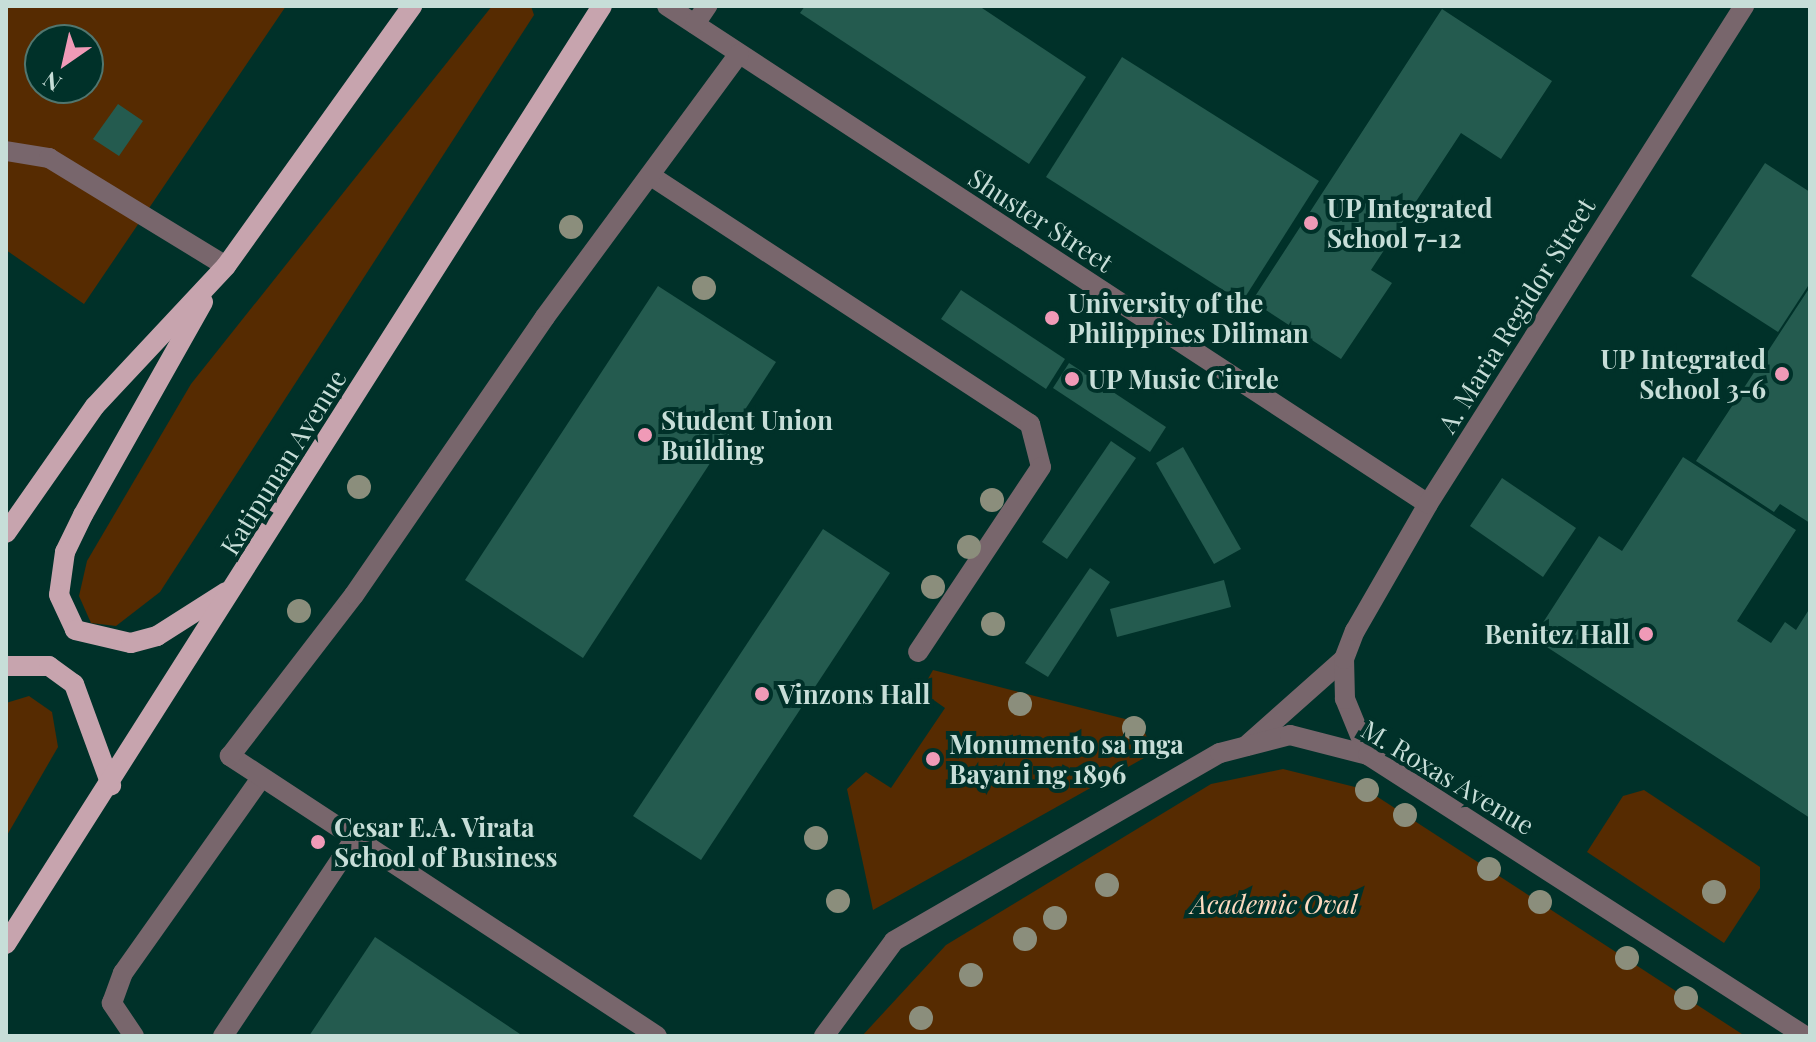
<!DOCTYPE html>
<style>
body{margin:0}
#map{position:relative;width:1816px;height:1042px;overflow:hidden;background:#003129;font-family:"Playfair Display",serif}
div>[style]{position:absolute}
.green>*{inset:0;background:#562b01}
.building>*{inset:0;background:#245b4f}
.minor>*{height:20px;margin:-10px;padding:0 10px;transform-origin:10px;border-radius:10px;background:#78666c}
.major>*{height:20px;margin:-10px;padding:0 10px;transform-origin:10px;border-radius:10px;background:#c7a4ae}
.trees>*{width:24px;height:24px;margin:-12px;border-radius:50%;background:#8b8e7c}
.dots>*{width:22px;height:22px;translate:-50% -50%;box-sizing:border-box;border:4px solid #003129;border-radius:50%}
span{translate:-50% -50%;white-space:nowrap;text-align:center;line-height:1.15;-webkit-text-stroke:8px #003129;paint-order:stroke}
.poi-label{font-size:26px;color:#c7ded8;font-weight:700}
.left{translate:0 -50%;text-align:left}
.right{translate:-100% -50%;text-align:right}
.street-label{font-size:26px;color:#c7ded8}
.park-label{font-size:26px;color:#fddac0;font-style:italic}
.frame{position:absolute;inset:0;border:8px solid #c7ded8;pointer-events:none}
.north{position:absolute;left:24px;top:24px;width:80px;height:80px;box-sizing:border-box;background:#003129;border:2px solid #50766f;border-radius:50%;rotate:214deg;font-size:22px;font-weight:700;line-height:32px;text-align:center;color:#c7ded8}
.north::after{content:'';display:block;margin:auto;width:28px;height:36px;background:#f09ab7;clip-path:polygon(50% 0,100% 100%,50% 72%,0 100%)}
</style>
<div id="map">
<div class="green">
<i style="clip-path:polygon(evenodd,6px 6px,286px 6px,84px 304px,6px 250px,6px 6px,40px 40px,88px 40px,88px 88px,40px 88px,40px 40px)"></i>
<i style="clip-path:polygon(492px 6px,531px 6px,534px 15px,160px 592px,116px 626px,91px 623px,79px 596px,87px 561px,191px 384px)"></i>
<i style="clip-path:polygon(933px 670px,1141px 723px,1150px 745px,1144px 758px,873px 910px,847px 789px,866px 772px,891px 788px,945px 708px,921px 691px)"></i>
<i style="clip-path:polygon(29px 696px,52px 712px,58px 747px,6px 837px,6px 703px)"></i>
<i style="clip-path:polygon(1283px 769px,1367px 790px,1745px 1036px,862px 1036px,946px 945px,1211px 784px)"></i>
<i style="clip-path:polygon(1644px 790px,1760px 867px,1760px 888px,1724px 943px,1587px 852px,1623px 796px)"></i>
</div>
<div class="building">
<i style="clip-path:polygon(805px 6px,979px 6px,1086px 77px,1029px 164px,800px 13px)"></i>
<i style="clip-path:polygon(1442px 9px,1552px 81px,1501px 159px,1461px 133px,1371px 270px,1392px 283px,1341px 359px,1252px 301px)"></i>
<i style="clip-path:polygon(1122px 57px,1319px 181px,1242px 302px,1046px 177px)"></i>
<i style="clip-path:polygon(118px 104px,143px 121px,119px 156px,93px 139px)"></i>
<i style="clip-path:polygon(1765px 163px,1810px 192px,1810px 283px,1778px 332px,1691px 276px)"></i>
<i style="clip-path:polygon(658px 286px,776px 362px,583px 658px,465px 580px)"></i>
<i style="clip-path:polygon(1810px 287px,1810px 523px,1780px 504px,1774px 512px,1696px 461px)"></i>
<i style="clip-path:polygon(961px 290px,1065px 359px,1046px 389px,941px 319px)"></i>
<i style="clip-path:polygon(1069px 363px,1166px 427px,1150px 452px,1053px 388px)"></i>
<i style="clip-path:polygon(1111px 441px,1136px 458px,1067px 559px,1042px 542px)"></i>
<i style="clip-path:polygon(1183px 447px,1241px 549px,1214px 564px,1156px 463px)"></i>
<i style="clip-path:polygon(1683px 457px,1796px 530px,1737px 621px,1771px 643px,1785px 622px,1796px 630px,1810px 608px,1810px 818px,1533px 638px,1599px 536px,1622px 551px)"></i>
<i style="clip-path:polygon(1502px 478px,1576px 528px,1543px 577px,1470px 526px)"></i>
<i style="clip-path:polygon(823px 529px,890px 573px,701px 860px,633px 816px)"></i>
<i style="clip-path:polygon(1090px 568px,1110px 582px,1048px 677px,1025px 663px)"></i>
<i style="clip-path:polygon(1224px 580px,1231px 607px,1117px 637px,1110px 609px)"></i>
<i style="clip-path:polygon(375px 937px,523px 1036px,309px 1036px)"></i>
</div>
<div class="minor">
<i style="left:667px;top:6px;width:909px;rotate:33.2deg"></i>
<i style="left:695px;top:24px;width:22px;rotate:-56deg"></i>
<i style="left:6px;top:151px;width:44px;rotate:9.2deg"></i>
<i style="left:49px;top:158px;width:207px;rotate:31.4deg"></i>
<i style="left:651px;top:176px;width:453px;rotate:33.2deg"></i>
<i style="left:1030px;top:424px;width:44px;rotate:75.7deg"></i>
<i style="left:1041px;top:467px;width:222px;rotate:123.6deg"></i>
<i style="left:1246px;top:746px;width:131px;rotate:-41.6deg"></i>
<i style="left:1368px;top:755px;width:61px;rotate:-112.3deg"></i>
<i style="left:1345px;top:699px;width:40px;rotate:-91.4deg"></i>
<i style="left:1344px;top:659px;width:30px;rotate:-69deg"></i>
<i style="left:1355px;top:631px;width:146px;rotate:-60.1deg"></i>
<i style="left:1428px;top:504px;width:590px;rotate:-57.6deg"></i>
<i style="left:134px;top:1036px;width:40px;rotate:-124deg"></i>
<i style="left:112px;top:1003px;width:32px;rotate:-70deg"></i>
<i style="left:123px;top:973px;width:239px;rotate:-54.7deg"></i>
<i style="left:223px;top:1036px;width:238px;rotate:-56.3deg"></i>
<i style="left:657px;top:1036px;width:511px;rotate:-146.75deg"></i>
<i style="left:230px;top:756px;width:203px;rotate:-52.4deg"></i>
<i style="left:354px;top:595px;width:337px;rotate:-55.5deg"></i>
<i style="left:545px;top:317px;width:327px;rotate:-53.6deg"></i>
<i style="left:824px;top:1036px;width:118px;rotate:-53.6deg"></i>
<i style="left:894px;top:941px;width:376px;rotate:-30deg"></i>
<i style="left:1220px;top:753px;width:72px;rotate:-14.4deg"></i>
<i style="left:1290px;top:735px;width:81px;rotate:14.4deg"></i>
<i style="left:1368px;top:755px;width:520px;rotate:32.74deg"></i>
</div>
<div class="major">
<i style="left:203px;top:302px;width:244px;rotate:119.4deg"></i>
<i style="left:83px;top:515px;width:41px;rotate:115.9deg"></i>
<i style="left:65px;top:552px;width:43px;rotate:97.9deg"></i>
<i style="left:59px;top:595px;width:38px;rotate:65deg"></i>
<i style="left:75px;top:630px;width:57px;rotate:13.1deg"></i>
<i style="left:131px;top:643px;width:27px;rotate:-15deg"></i>
<i style="left:157px;top:636px;width:82px;rotate:-32.5deg"></i>
<i style="left:6px;top:533px;width:155px;rotate:-55deg"></i>
<i style="left:95px;top:406px;width:192px;rotate:-46.9deg"></i>
<i style="left:226px;top:266px;width:320px;rotate:-54.4deg"></i>
<i style="left:6px;top:666px;width:43px"></i>
<i style="left:49px;top:666px;width:31px;rotate:36deg"></i>
<i style="left:74px;top:684px;width:108px;rotate:69.9deg"></i>
<i style="left:6px;top:944px;width:1111px;rotate:-57.57deg"></i>
</div>
<div class="trees">
<i style="left:571px;top:227px"></i>
<i style="left:704px;top:288px"></i>
<i style="left:359px;top:487px"></i>
<i style="left:992px;top:500px"></i>
<i style="left:969px;top:547px"></i>
<i style="left:933px;top:587px"></i>
<i style="left:299px;top:611px"></i>
<i style="left:993px;top:624px"></i>
<i style="left:1020px;top:704px"></i>
<i style="left:1134px;top:728px"></i>
<i style="left:1367px;top:790px"></i>
<i style="left:1405px;top:815px"></i>
<i style="left:816px;top:838px"></i>
<i style="left:1489px;top:869px"></i>
<i style="left:1107px;top:885px"></i>
<i style="left:1714px;top:892px"></i>
<i style="left:838px;top:901px"></i>
<i style="left:1540px;top:902px"></i>
<i style="left:1055px;top:918px"></i>
<i style="left:1025px;top:939px"></i>
<i style="left:1627px;top:958px"></i>
<i style="left:971px;top:975px"></i>
<i style="left:1686px;top:998px"></i>
<i style="left:921px;top:1018px"></i>
</div>
<div class="dots">
<i style="left:1311px;top:223px;background:#f09ab7"></i>
<i style="left:1052px;top:318px;background:#f09ab7"></i>
<i style="left:1782px;top:374px;background:#f09ab7"></i>
<i style="left:1072px;top:379px;background:#f09ab7"></i>
<i style="left:645px;top:435px;background:#f09ab7"></i>
<i style="left:1646px;top:634px;background:#f09ab7"></i>
<i style="left:762px;top:694px;background:#f09ab7"></i>
<i style="left:933px;top:759px;background:#f09ab7"></i>
<i style="left:318px;top:842px;background:#f09ab7"></i>
</div>
<div class="poi-label">
<span class="left" style="left:1327px;top:223px">UP Integrated<br>School 7-12</span>
<span class="left" style="left:1068px;top:318px">University of the<br>Philippines Diliman</span>
<span class="right" style="left:1766px;top:374px">UP Integrated<br>School 3-6</span>
<span class="left" style="left:1088px;top:379px">UP Music Circle</span>
<span class="left" style="left:661px;top:435px">Student Union<br>Building</span>
<span class="right" style="left:1630px;top:634px">Benitez Hall</span>
<span class="left" style="left:778px;top:694px">Vinzons Hall</span>
<span class="left" style="left:949px;top:759px">Monumento sa mga<br>Bayani ng 1896</span>
<span class="left" style="left:334px;top:842px">Cesar E.A. Virata<br>School of Business</span>
</div>
<div class="street-label">
<span style="left:1041px;top:220px;rotate:33deg">Shuster Street</span>
<span style="left:1516px;top:315px;rotate:-58deg">A. Maria Regidor Street</span>
<span style="left:283px;top:462px;rotate:-58deg">Katipunan Avenue</span>
<span style="left:1448px;top:777px;rotate:31deg">M. Roxas Avenue</span>
</div>
<div class="park-label">
<span style="left:1274px;top:904px">Academic Oval</span>
</div>
<div class="frame"></div>
<div class="north">N</div>
</div>
